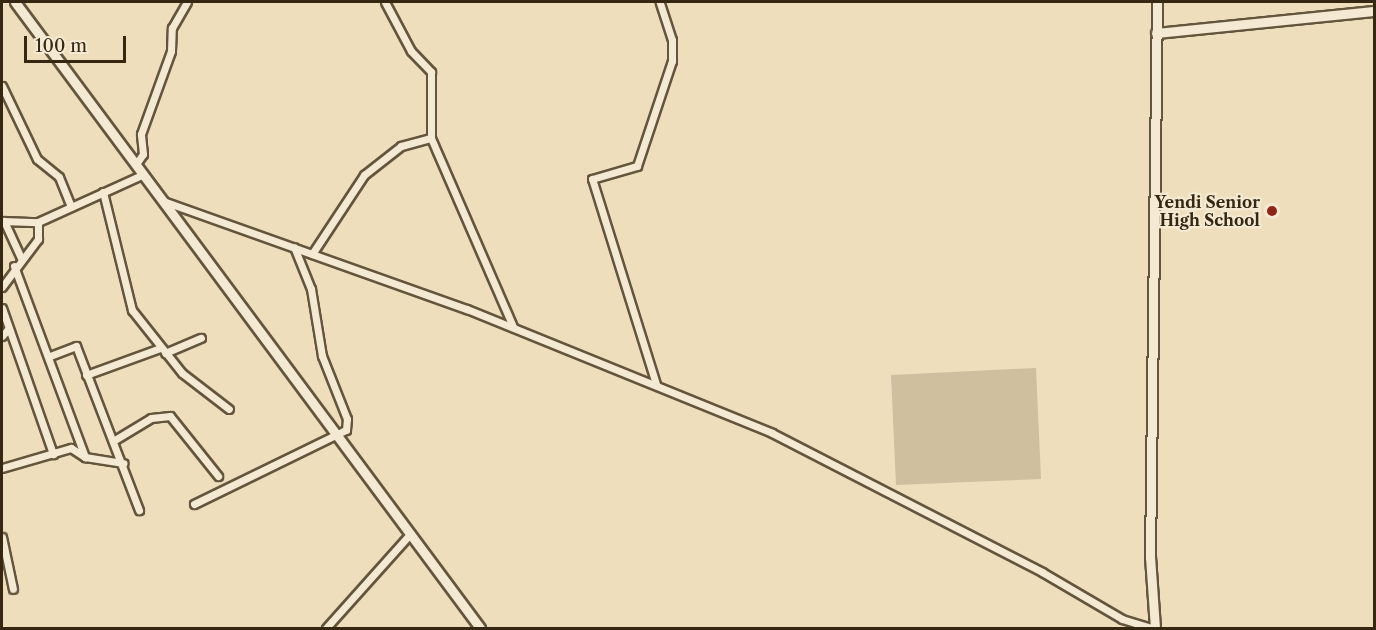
<!DOCTYPE html>
<style>
body{margin:0}
#map{position:relative;width:1376px;height:630px;overflow:hidden;background:#eedebc;font-family:"Libre Caslon Text",serif}
div>[style]{position:absolute}
.green>*{inset:0;background:#cfbf9f}
.roads{filter:drop-shadow(2px 0 #64553d) drop-shadow(-2px 0 #64553d) drop-shadow(0 2px #64553d) drop-shadow(0 -2px #64553d)}
.street>*{height:7px;margin:-3.5px;padding:0 3.5px;transform-origin:3.5px;border-radius:3.5px;background:#f4ead3}
.secondary>*{height:9px;margin:-4.5px;padding:0 4.5px;transform-origin:4.5px;border-radius:4.5px;background:#f4ead3}
.dots>*{width:16px;height:16px;translate:-50% -50%;box-sizing:border-box;border:3px solid #f4ead3;border-radius:50%}
span{translate:-50% -50%;white-space:nowrap;text-align:center;line-height:1.15;-webkit-text-stroke:4.5px #f4ead3;paint-order:stroke}
.poi-label{font-size:16px;color:#362713;font-weight:700}
.right{translate:-100% -50%;text-align:right}
.frame{position:absolute;inset:0;border:3px solid #362713;pointer-events:none}
.scale{position:absolute;left:24px;top:36px;width:102px;height:27px;box-sizing:border-box;border:3px solid #362713;border-top:0;padding-left:8px;font-size:18px;line-height:21px;white-space:nowrap;color:#362713;-webkit-text-stroke:4px #f4ead3;paint-order:stroke}
</style>
<div id="map">
<div class="green">
<i style="clip-path:polygon(1036px 368px,1041px 479px,896px 485px,891px 375px)"></i>
</div>
<div class="roads">
<div class="street">
<i style="left:385px;top:2px;width:55px;rotate:62deg"></i>
<i style="left:411px;top:51px;width:29px;rotate:46deg"></i>
<i style="left:431px;top:72px;width:66px;rotate:90deg"></i>
<i style="left:431px;top:138px;width:206px;rotate:66.5deg"></i>
<i style="left:2px;top:86px;width:81px;rotate:64.4deg"></i>
<i style="left:37px;top:159px;width:28px;rotate:39deg"></i>
<i style="left:59px;top:177px;width:32px;rotate:68deg"></i>
<i style="left:136px;top:164px;width:12px;rotate:-55deg"></i>
<i style="left:143px;top:154px;width:20px;rotate:-96deg"></i>
<i style="left:141px;top:134px;width:88px;rotate:-70.1deg"></i>
<i style="left:171px;top:51px;width:23px;rotate:-88deg"></i>
<i style="left:172px;top:28px;width:30px;rotate:-60deg"></i>
<i style="left:103px;top:192px;width:122px;rotate:76.2deg"></i>
<i style="left:132px;top:310px;width:80px;rotate:51.6deg"></i>
<i style="left:182px;top:373px;width:59px;rotate:37.5deg"></i>
<i style="left:163px;top:201px;width:323px;rotate:19.6deg"></i>
<i style="left:467px;top:309px;width:329px;rotate:22.1deg"></i>
<i style="left:772px;top:433px;width:304px;rotate:27.2deg"></i>
<i style="left:1042px;top:572px;width:93px;rotate:30.4deg"></i>
<i style="left:1122px;top:619px;width:31px;rotate:17deg"></i>
<i style="left:2px;top:221px;width:36px;rotate:2deg"></i>
<i style="left:38px;top:222px;width:116px;rotate:-24.4deg"></i>
<i style="left:4px;top:221px;width:41px;rotate:65.3deg"></i>
<i style="left:312px;top:254px;width:95px;rotate:-56.6deg"></i>
<i style="left:364px;top:175px;width:47px;rotate:-38.1deg"></i>
<i style="left:401px;top:146px;width:31px;rotate:-15deg"></i>
<i style="left:14px;top:266px;width:204px;rotate:69.6deg"></i>
<i style="left:2px;top:287px;width:60px;rotate:-53.1deg"></i>
<i style="left:38px;top:239px;width:17px;rotate:-90deg"></i>
<i style="left:2px;top:308px;width:155px;rotate:70.7deg"></i>
<i style="left:2px;top:336px;width:9px;rotate:-49deg"></i>
<i style="left:165px;top:353px;width:39px;rotate:-23deg"></i>
<i style="left:50px;top:356px;width:28px;rotate:-21deg"></i>
<i style="left:76px;top:346px;width:176px;rotate:69deg"></i>
<i style="left:86px;top:375px;width:79px;rotate:-20deg"></i>
<i style="left:656px;top:384px;width:215px;rotate:-107.3deg"></i>
<i style="left:592px;top:179px;width:47px;rotate:-16.1deg"></i>
<i style="left:637px;top:166px;width:111px;rotate:-71.6deg"></i>
<i style="left:672px;top:61px;width:21px;rotate:-90deg"></i>
<i style="left:672px;top:40px;width:40px;rotate:-108deg"></i>
<i style="left:113px;top:441px;width:44px;rotate:-31.2deg"></i>
<i style="left:151px;top:418px;width:19px;rotate:-6deg"></i>
<i style="left:170px;top:416px;width:77px;rotate:51.3deg"></i>
<i style="left:2px;top:468px;width:72px;rotate:-16.2deg"></i>
<i style="left:71px;top:448px;width:17px;rotate:33deg"></i>
<i style="left:85px;top:457px;width:39px;rotate:9deg"></i>
<i style="left:194px;top:504px;width:169px;rotate:-26deg"></i>
<i style="left:346px;top:430px;width:11px;rotate:-85deg"></i>
<i style="left:347px;top:419px;width:68px;rotate:-111.6deg"></i>
<i style="left:322px;top:356px;width:68px;rotate:-99.3deg"></i>
<i style="left:311px;top:289px;width:45px;rotate:-112deg"></i>
<i style="left:2px;top:537px;width:53px;rotate:78.1deg"></i>
<i style="left:326px;top:628px;width:127px;rotate:-48.2deg"></i>
</div>
<div class="secondary">
<i style="left:15px;top:2px;width:780px;rotate:53.39deg"></i>
<i style="left:1156px;top:33px;width:219px;rotate:-5.8deg"></i>
<i style="left:1155px;top:628px;width:71px;rotate:-94deg"></i>
<i style="left:1150px;top:557px;width:555px;rotate:-89.28deg"></i>
</div>
</div>
<div class="dots">
<i style="left:1272px;top:211px;background:#8f2418"></i>
</div>
<div class="poi-label">
<span class="right" style="left:1260px;top:211px">Yendi Senior<br>High School</span>
</div>
<div class="frame"></div>
<div class="scale">100 m</div>
</div>
